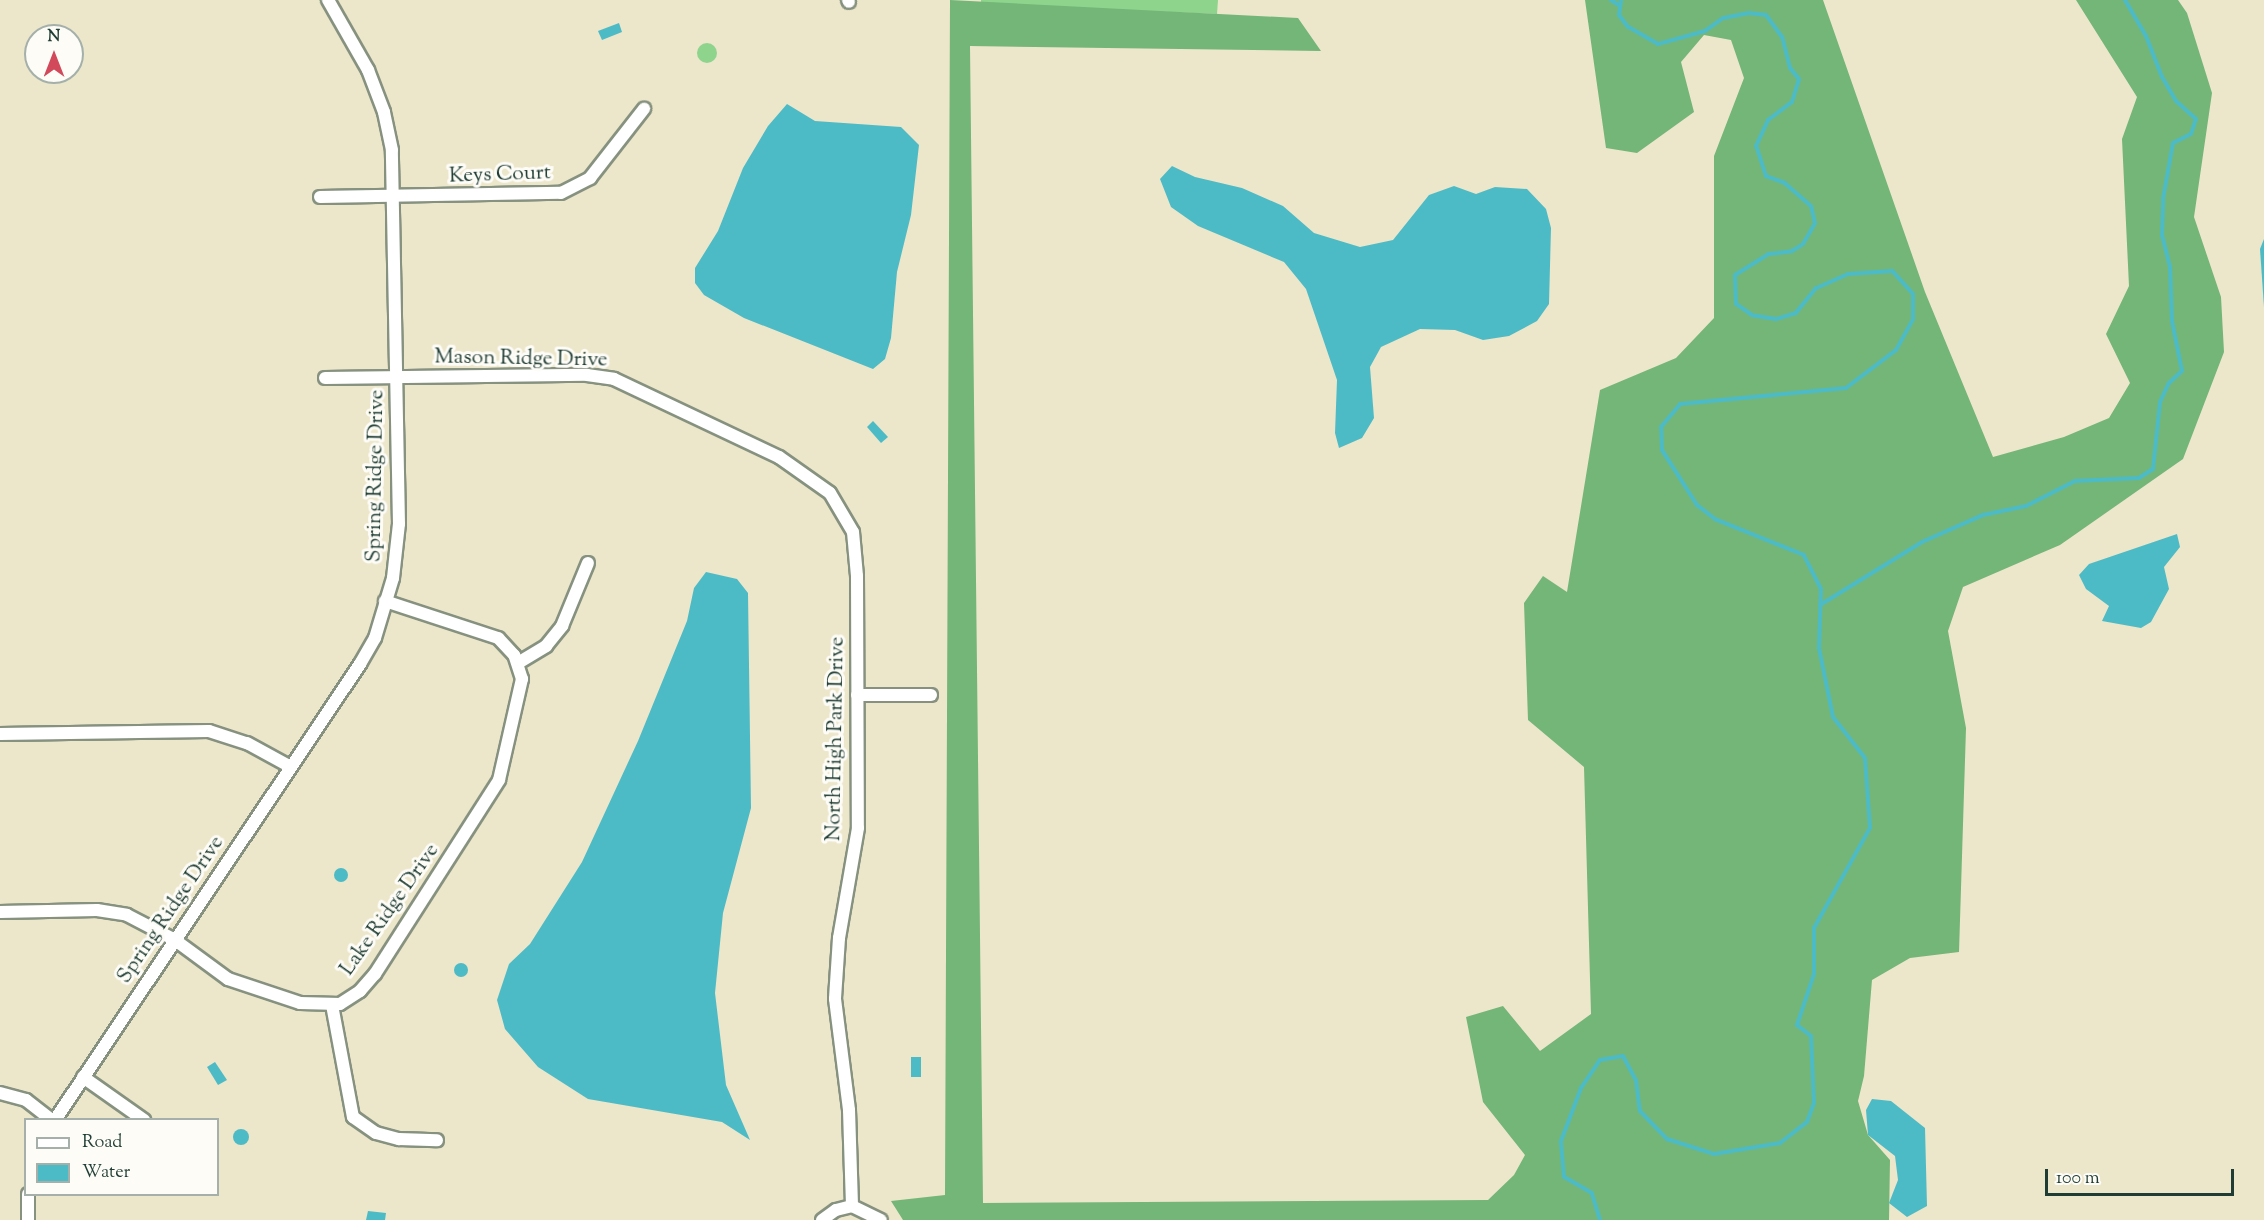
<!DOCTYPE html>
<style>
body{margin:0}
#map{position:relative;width:2264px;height:1220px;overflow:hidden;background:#ece6ca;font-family:"Sorts Mill Goudy",serif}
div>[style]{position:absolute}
.green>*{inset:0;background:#8fd48d}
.round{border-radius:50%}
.forest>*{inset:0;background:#73b678}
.water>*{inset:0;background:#4dbbc6}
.stream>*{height:4px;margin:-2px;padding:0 2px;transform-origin:2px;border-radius:2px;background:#4dbbc6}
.roads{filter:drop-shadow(2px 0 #86927f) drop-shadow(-2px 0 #86927f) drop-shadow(0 2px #86927f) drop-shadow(0 -2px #86927f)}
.minor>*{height:12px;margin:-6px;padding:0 6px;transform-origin:6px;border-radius:6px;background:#fff}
span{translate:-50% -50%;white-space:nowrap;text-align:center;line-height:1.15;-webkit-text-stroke:6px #fdfcf7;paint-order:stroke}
.street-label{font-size:21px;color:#1f3d34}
.legend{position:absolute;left:24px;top:1118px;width:195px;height:78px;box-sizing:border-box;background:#fdfcf7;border:2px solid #a4b0a9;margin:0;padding:8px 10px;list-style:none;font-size:18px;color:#1f3d34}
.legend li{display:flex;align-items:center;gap:12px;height:30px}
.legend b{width:30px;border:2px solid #a4b0a9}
.north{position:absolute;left:24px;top:24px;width:60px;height:60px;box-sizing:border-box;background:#fdfcf7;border:2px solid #a4b0a9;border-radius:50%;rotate:0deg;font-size:16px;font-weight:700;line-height:24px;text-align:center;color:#1f3d34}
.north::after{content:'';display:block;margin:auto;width:21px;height:27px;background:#d1495b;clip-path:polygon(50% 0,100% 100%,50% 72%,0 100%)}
.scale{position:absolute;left:2045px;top:1169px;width:189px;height:27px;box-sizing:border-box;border:3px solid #1f3d34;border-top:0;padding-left:8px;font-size:18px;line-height:21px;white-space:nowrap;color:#1f3d34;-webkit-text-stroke:4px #fdfcf7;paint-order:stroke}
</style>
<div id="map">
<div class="green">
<i style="clip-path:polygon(981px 0,1218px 0,1217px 14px,981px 4px)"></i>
<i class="round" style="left:697px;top:43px;width:20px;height:20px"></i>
</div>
<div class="forest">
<i style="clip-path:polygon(950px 0,1298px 18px,1321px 51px,970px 46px,983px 1203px,1488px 1200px,1514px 1175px,1525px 1155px,1483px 1102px,1466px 1017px,1503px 1006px,1540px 1051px,1591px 1014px,1584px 767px,1528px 720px,1524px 603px,1543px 576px,1567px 592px,1600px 390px,1676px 358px,1714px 318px,1714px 156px,1744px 78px,1731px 40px,1704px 35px,1681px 62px,1694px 112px,1637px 153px,1606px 148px,1585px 0,1823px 0,1925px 292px,1993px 457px,2064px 437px,2109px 418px,2130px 383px,2106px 334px,2129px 286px,2122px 139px,2137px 97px,2076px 0,2178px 0,2187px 13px,2212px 93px,2194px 217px,2221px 297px,2224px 352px,2183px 459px,2060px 545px,1963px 587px,1948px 631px,1966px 728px,1959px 952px,1910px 958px,1872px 980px,1864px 1076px,1858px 1101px,1868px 1135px,1890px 1160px,1889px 1220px,903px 1220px,891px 1201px,945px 1195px)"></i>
</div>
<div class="water">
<i style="clip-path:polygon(619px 23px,622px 32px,602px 40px,598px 31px)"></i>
<i style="clip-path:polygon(787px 104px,815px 121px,901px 127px,919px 145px,911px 215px,897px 272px,891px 338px,885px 359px,873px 369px,744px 318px,704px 295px,695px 283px,695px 268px,718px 231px,743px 168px,768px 126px)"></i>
<i style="clip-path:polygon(1172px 166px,1195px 177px,1242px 188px,1283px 206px,1314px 233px,1360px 247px,1393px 240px,1429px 195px,1454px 186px,1476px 194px,1495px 187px,1527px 189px,1546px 209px,1551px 228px,1549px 304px,1537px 321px,1509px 336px,1483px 340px,1455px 330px,1420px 329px,1381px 347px,1370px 367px,1374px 418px,1362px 438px,1339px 448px,1335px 433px,1337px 380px,1306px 289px,1284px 262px,1198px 226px,1171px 207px,1160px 179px)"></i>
<i style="clip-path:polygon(2264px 239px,2264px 307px,2260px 249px)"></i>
<i style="clip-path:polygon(873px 421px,888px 437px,881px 443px,867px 427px)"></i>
<i style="clip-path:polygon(2177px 534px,2180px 547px,2164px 567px,2169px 589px,2151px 622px,2141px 628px,2102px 621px,2109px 606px,2086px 589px,2079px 575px,2089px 564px)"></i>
<i style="clip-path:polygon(706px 572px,737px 579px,748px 593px,751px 808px,723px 913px,715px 993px,726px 1085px,750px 1140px,722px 1122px,588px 1099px,538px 1067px,505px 1029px,497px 1000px,509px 964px,530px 944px,582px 862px,638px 741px,687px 621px,694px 588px)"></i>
<i class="round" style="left:334px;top:868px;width:14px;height:14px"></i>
<i class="round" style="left:454px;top:963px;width:14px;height:14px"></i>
<i style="clip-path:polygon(911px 1057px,921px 1057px,921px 1077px,911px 1077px)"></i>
<i style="clip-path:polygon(215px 1062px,227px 1080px,218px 1085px,207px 1067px)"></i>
<i style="clip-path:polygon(1872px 1099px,1891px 1101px,1925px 1128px,1927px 1206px,1907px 1217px,1889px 1203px,1898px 1180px,1895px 1156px,1868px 1135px,1866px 1110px)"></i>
<i class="round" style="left:233px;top:1129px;width:16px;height:16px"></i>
<i style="clip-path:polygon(368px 1211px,386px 1213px,385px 1220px,366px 1220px)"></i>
</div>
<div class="stream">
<i style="left:1611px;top:0;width:11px;rotate:34deg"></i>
<i style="left:1820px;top:605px;width:120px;rotate:-31.7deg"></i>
<i style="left:1922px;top:542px;width:67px;rotate:-23.9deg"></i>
<i style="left:1983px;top:515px;width:44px;rotate:-11.8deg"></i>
<i style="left:2026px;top:506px;width:55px;rotate:-27deg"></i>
<i style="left:2075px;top:481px;width:64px;rotate:-2.7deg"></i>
<i style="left:2139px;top:478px;width:17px;rotate:-33deg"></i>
<i style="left:2153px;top:469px;width:67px;rotate:-84deg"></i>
<i style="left:2160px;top:402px;width:21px;rotate:-65deg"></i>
<i style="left:2169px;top:383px;width:18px;rotate:-43deg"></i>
<i style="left:2182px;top:371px;width:51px;rotate:-101.3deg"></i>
<i style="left:2172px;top:321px;width:54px;rotate:-92.1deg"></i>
<i style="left:2170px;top:267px;width:33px;rotate:-104deg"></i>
<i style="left:2162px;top:235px;width:36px;rotate:-88deg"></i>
<i style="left:2163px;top:199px;width:57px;rotate:-79.9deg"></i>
<i style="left:2173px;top:143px;width:20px;rotate:-27deg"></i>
<i style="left:2191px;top:134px;width:16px;rotate:-72deg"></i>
<i style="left:2196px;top:119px;width:27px;rotate:-138deg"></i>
<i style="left:2176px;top:101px;width:28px;rotate:-120deg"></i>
<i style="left:2162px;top:77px;width:44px;rotate:-111.3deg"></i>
<i style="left:2146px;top:36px;width:42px;rotate:-120.3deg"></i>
<i style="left:1600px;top:1220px;width:28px;rotate:-107deg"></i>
<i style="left:1592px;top:1193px;width:32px;rotate:-150deg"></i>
<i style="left:1564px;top:1177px;width:36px;rotate:-95deg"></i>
<i style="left:1561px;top:1141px;width:57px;rotate:-69.3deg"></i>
<i style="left:1581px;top:1088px;width:34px;rotate:-56deg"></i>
<i style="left:1600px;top:1060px;width:23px;rotate:-10deg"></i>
<i style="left:1623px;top:1056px;width:27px;rotate:62deg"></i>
<i style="left:1636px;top:1080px;width:31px;rotate:83deg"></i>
<i style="left:1640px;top:1111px;width:39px;rotate:46deg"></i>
<i style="left:1667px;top:1139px;width:49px;rotate:17.7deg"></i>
<i style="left:1714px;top:1154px;width:67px;rotate:-9.5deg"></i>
<i style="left:1780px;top:1143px;width:34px;rotate:-38deg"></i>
<i style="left:1807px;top:1122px;width:20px;rotate:-70deg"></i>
<i style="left:1814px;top:1103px;width:67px;rotate:-92.6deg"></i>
<i style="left:1811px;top:1036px;width:18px;rotate:-142deg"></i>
<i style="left:1797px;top:1025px;width:54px;rotate:-71.6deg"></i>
<i style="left:1814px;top:974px;width:46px;rotate:-90deg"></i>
<i style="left:1814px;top:928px;width:115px;rotate:-60.8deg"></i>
<i style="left:1870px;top:828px;width:70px;rotate:-94.1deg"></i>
<i style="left:1865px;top:758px;width:52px;rotate:-128deg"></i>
<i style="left:1833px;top:717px;width:70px;rotate:-101.5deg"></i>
<i style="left:1819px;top:648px;width:59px;rotate:-88.1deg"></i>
<i style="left:1821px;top:589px;width:38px;rotate:-117deg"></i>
<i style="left:1804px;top:555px;width:96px;rotate:-158deg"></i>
<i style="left:1715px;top:519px;width:23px;rotate:-142deg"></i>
<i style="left:1697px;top:505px;width:65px;rotate:-122.5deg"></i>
<i style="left:1662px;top:450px;width:23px;rotate:-92deg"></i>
<i style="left:1661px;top:427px;width:30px;rotate:-50deg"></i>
<i style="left:1680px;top:404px;width:167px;rotate:-5.5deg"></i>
<i style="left:1846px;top:388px;width:63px;rotate:-37.2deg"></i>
<i style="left:1896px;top:350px;width:35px;rotate:-61deg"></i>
<i style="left:1913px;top:319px;width:25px;rotate:-90deg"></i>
<i style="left:1913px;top:294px;width:31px;rotate:-132deg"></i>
<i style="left:1892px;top:271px;width:44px;rotate:176.1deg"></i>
<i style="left:1848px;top:274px;width:35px;rotate:156deg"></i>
<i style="left:1816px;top:288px;width:32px;rotate:129deg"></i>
<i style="left:1796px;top:313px;width:21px;rotate:163deg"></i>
<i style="left:1776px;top:319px;width:24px;rotate:-171deg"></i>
<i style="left:1752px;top:315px;width:19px;rotate:-145deg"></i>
<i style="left:1736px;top:304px;width:29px;rotate:-92deg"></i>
<i style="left:1735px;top:275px;width:40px;rotate:-32deg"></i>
<i style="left:1769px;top:254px;width:23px;rotate:-7deg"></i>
<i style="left:1792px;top:251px;width:13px;rotate:-32deg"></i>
<i style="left:1803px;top:244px;width:24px;rotate:-60deg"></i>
<i style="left:1815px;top:223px;width:17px;rotate:-103deg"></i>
<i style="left:1811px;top:206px;width:35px;rotate:-139deg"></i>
<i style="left:1785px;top:183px;width:20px;rotate:-160deg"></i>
<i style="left:1766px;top:176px;width:32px;rotate:-108deg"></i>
<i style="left:1756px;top:146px;width:29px;rotate:-65deg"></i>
<i style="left:1768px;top:120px;width:30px;rotate:-37deg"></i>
<i style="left:1792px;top:102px;width:24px;rotate:-73deg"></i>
<i style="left:1799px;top:79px;width:14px;rotate:-129deg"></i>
<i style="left:1790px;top:68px;width:32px;rotate:-104deg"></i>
<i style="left:1782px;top:37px;width:27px;rotate:-126deg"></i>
<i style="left:1766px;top:15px;width:17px;rotate:-173deg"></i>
<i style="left:1749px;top:13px;width:26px;rotate:169deg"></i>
<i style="left:1723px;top:18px;width:22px;rotate:144deg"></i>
<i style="left:1705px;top:31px;width:49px;rotate:164.5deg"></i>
<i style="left:1658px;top:44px;width:34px;rotate:-150deg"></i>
<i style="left:1628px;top:27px;width:15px;rotate:-127deg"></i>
<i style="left:1619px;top:15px;width:15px;rotate:-82deg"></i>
</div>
<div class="roads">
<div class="minor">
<i style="left:848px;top:0;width:2px;rotate:63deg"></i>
<i style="left:320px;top:197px;width:241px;rotate:-1deg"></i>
<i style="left:561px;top:193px;width:33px;rotate:-27deg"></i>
<i style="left:590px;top:178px;width:88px;rotate:-52deg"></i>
<i style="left:325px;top:378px;width:262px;rotate:-0.7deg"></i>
<i style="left:587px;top:375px;width:27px;rotate:8deg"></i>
<i style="left:614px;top:379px;width:183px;rotate:25.3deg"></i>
<i style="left:779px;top:457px;width:62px;rotate:35.2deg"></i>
<i style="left:830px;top:493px;width:45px;rotate:59.5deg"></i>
<i style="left:853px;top:532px;width:44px;rotate:84.8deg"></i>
<i style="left:857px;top:576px;width:252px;rotate:89.8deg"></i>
<i style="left:858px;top:828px;width:112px;rotate:99.8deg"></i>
<i style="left:839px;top:938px;width:61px;rotate:93.8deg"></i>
<i style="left:835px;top:999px;width:112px;rotate:82.8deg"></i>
<i style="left:849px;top:1110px;width:96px;rotate:88.2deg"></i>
<i style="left:518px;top:663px;width:33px;rotate:-31deg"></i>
<i style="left:546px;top:646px;width:26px;rotate:-51deg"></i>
<i style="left:562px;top:626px;width:68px;rotate:-67.6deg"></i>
<i style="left:857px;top:695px;width:74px"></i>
<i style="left:0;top:734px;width:209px;rotate:-0.8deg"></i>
<i style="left:209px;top:731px;width:40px;rotate:18deg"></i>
<i style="left:247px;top:743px;width:50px;rotate:28.6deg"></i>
<i style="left:0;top:912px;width:97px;rotate:-1.2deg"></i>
<i style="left:97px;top:910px;width:30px;rotate:9deg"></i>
<i style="left:127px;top:915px;width:54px;rotate:27.5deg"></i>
<i style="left:175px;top:940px;width:66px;rotate:36.3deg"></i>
<i style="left:228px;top:979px;width:76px;rotate:18.4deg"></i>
<i style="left:300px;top:1003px;width:40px;rotate:1.4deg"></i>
<i style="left:340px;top:1004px;width:24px;rotate:-33deg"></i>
<i style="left:360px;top:991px;width:23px;rotate:-49deg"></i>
<i style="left:375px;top:974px;width:230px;rotate:-57.4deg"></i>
<i style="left:499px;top:780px;width:104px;rotate:-77.2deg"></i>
<i style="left:522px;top:679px;width:25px;rotate:-108deg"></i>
<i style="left:514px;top:655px;width:23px;rotate:-133deg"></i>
<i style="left:498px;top:638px;width:119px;rotate:-161.9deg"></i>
<i style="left:332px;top:1005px;width:114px;rotate:79.4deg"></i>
<i style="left:353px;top:1117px;width:28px;rotate:35deg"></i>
<i style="left:376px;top:1133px;width:24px;rotate:15deg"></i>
<i style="left:399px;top:1139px;width:38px;rotate:2deg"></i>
<i style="left:83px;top:1077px;width:75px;rotate:35.2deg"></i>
<i style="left:0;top:1093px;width:27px;rotate:15deg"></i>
<i style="left:26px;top:1100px;width:33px;rotate:38deg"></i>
<i style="left:55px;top:1120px;width:549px;rotate:-56.22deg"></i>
<i style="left:360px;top:664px;width:30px;rotate:-60deg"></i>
<i style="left:375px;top:638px;width:63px;rotate:-73.3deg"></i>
<i style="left:393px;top:578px;width:54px;rotate:-83.7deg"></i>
<i style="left:399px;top:524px;width:374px;rotate:-91.1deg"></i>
<i style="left:392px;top:150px;width:39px;rotate:-102deg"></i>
<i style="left:384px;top:112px;width:45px;rotate:-110.9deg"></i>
<i style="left:368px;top:70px;width:81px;rotate:-119.7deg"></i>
<i style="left:28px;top:1220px;width:26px;rotate:-90deg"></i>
<i style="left:822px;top:1220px;width:17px;rotate:-36deg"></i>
<i style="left:836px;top:1210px;width:16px;rotate:-14deg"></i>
<i style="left:852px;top:1206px;width:32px;rotate:26deg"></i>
</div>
</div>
<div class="street-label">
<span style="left:500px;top:175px;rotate:-2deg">Keys Court</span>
<span style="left:521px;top:359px;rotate:1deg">Mason Ridge Drive</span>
<span style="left:376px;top:476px;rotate:-89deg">Spring Ridge Drive</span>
<span style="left:836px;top:739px;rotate:-89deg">North High Park Drive</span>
<span style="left:171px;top:910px;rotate:-56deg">Spring Ridge Drive</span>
<span style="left:390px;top:910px;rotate:-55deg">Lake Ridge Drive</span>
</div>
<ul class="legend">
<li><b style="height:8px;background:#fff"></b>Road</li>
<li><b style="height:16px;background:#4dbbc6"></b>Water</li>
</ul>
<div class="north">N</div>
<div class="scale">100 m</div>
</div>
